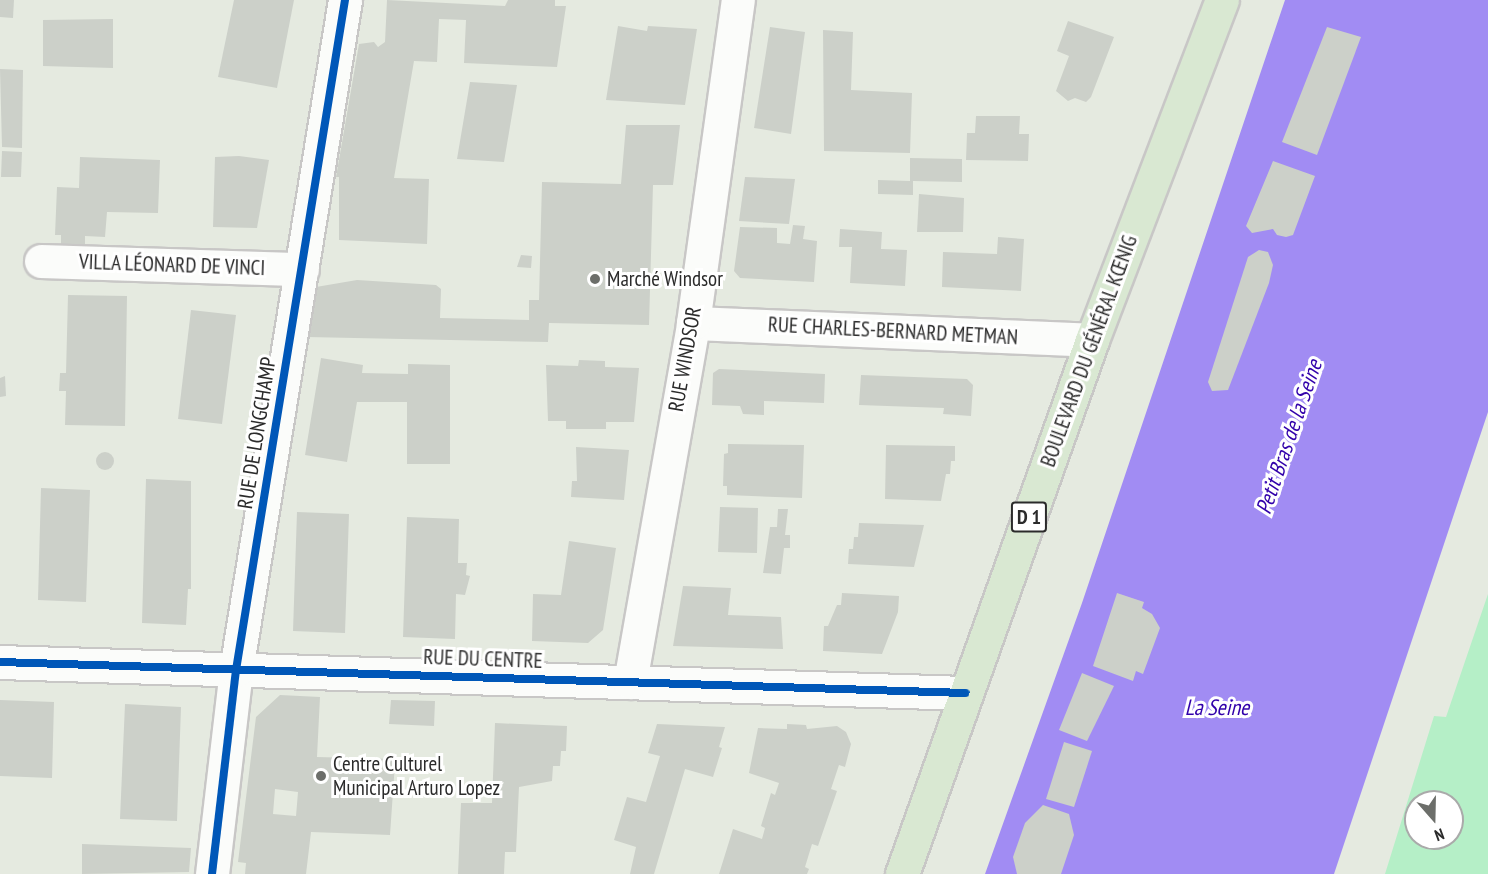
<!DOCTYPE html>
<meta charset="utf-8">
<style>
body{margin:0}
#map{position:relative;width:1488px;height:874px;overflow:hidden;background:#e5eae0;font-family:"PT Sans Narrow",sans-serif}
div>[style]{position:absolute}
.pitch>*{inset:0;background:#b5efc7}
.water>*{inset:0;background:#a18cf3}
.building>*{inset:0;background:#ccd0c9}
.round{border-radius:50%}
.roads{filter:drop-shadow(2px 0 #c8c7c6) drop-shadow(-2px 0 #c8c7c6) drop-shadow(0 2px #c8c7c6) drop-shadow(0 -2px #c8c7c6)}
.minor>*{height:33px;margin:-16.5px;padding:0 16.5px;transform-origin:16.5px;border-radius:16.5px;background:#fbfcfa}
.major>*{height:33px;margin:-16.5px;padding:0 16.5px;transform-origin:16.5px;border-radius:16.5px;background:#d9e8d2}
.cycleway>*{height:8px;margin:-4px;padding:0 4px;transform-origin:4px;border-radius:4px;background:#0057b8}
.dots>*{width:16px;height:16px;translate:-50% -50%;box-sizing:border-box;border:3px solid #fff;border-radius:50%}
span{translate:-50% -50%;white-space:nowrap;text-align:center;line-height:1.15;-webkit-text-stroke:6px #fff;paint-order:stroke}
.shield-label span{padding:2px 4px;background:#fff;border:2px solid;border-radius:4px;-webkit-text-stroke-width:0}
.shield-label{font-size:20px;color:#2b2b2b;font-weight:700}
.street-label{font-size:21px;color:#2b2b2b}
.poi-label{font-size:21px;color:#2b2b2b}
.left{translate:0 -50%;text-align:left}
.water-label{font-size:22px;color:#3100aa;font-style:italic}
.north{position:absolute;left:1404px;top:790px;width:60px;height:60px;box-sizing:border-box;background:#fff;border:2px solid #aaa;border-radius:50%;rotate:160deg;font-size:16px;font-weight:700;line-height:24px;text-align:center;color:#2b2b2b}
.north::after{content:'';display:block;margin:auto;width:21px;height:27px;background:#6c6e6a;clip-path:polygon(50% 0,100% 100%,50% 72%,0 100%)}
</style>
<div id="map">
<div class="pitch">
<i style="clip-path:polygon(evenodd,1488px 594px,1488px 874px,1385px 874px,1434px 716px,1446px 717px,1488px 594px,1416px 802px,1452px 802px,1452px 838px,1416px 838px,1416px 802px)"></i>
</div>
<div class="water">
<i style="clip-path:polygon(1285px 0,1488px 0,1488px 412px,1334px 874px,985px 874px,1082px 603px)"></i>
</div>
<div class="building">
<i style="clip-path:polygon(0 0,14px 0,13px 18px,0 17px)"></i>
<i style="clip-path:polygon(234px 0,294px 0,277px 88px,218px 77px)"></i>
<i style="clip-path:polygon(387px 0,505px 6px,508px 0,555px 0,555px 6px,566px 6px,557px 67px,464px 63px,466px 20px,439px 19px,437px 62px,414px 61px,394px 178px,429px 179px,427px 244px,339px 240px,339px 177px,336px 177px,359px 44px,374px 42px,378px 47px,385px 42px)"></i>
<i style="clip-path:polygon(113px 19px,113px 68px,43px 66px,43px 20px)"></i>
<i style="clip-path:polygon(1068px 21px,1114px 37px,1091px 97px,1086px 102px,1075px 98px,1068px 101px,1056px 91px,1069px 56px,1057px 51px)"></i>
<i style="clip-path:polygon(618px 26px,647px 31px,648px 26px,697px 29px,685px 105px,606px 100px)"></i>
<i style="clip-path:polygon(770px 27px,805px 32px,791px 134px,754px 128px)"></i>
<i style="clip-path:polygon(1327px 27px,1361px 37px,1317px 155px,1282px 142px)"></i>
<i style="clip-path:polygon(823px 30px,853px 32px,851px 90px,912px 93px,910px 153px,824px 151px)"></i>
<i style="clip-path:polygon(0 69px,23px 70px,22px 148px,2px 147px)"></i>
<i style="clip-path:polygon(470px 82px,517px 85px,504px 162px,457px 159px)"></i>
<i style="clip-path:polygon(976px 116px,1020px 116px,1019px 134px,1029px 134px,1028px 161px,966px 160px,967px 133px,975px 133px)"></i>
<i style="clip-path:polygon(626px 125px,680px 125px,673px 185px,653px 185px,649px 325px,549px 323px,548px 342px,307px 337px,316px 287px,357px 280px,436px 285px,441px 289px,440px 318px,529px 320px,529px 300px,539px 300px,542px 182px,621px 184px)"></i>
<i style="clip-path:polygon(2px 151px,22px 152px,21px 177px,1px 177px)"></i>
<i style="clip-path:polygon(239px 156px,269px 160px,257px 228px,213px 227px,215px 157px)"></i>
<i style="clip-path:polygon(80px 157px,160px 160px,158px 213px,107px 212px,105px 237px,85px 236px,85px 250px,61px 249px,61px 235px,55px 235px,57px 187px,79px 188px)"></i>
<i style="clip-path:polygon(910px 158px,962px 159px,962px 182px,913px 181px,913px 195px,878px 194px,878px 180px,910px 181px)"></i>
<i style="clip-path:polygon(1273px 161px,1315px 176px,1293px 235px,1286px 237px,1277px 235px,1273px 229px,1252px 233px,1246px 226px)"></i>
<i style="clip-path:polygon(745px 177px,795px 179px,789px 224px,739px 221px)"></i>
<i style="clip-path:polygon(919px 194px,964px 198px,963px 232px,917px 232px)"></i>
<i style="clip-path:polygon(793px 225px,805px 226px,803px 239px,817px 241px,814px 282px,740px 278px,734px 271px,740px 227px,777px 228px,777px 243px,790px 244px)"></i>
<i style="clip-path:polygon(840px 229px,882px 232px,881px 249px,907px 250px,905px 286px,850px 283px,852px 247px,839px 247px)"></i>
<i style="clip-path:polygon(998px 237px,1024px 239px,1021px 291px,942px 287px,943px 252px,997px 254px)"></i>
<i style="clip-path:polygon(1259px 250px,1268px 252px,1273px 265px,1269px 283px,1228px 390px,1212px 391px,1208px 382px,1248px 257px)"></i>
<i style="clip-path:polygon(521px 255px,532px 256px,531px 268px,517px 267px)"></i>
<i style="clip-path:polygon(68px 295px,127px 296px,125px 426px,65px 425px,66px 391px,59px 391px,60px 373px,66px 373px)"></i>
<i style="clip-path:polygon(191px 310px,236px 315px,222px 424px,178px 419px)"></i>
<i style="clip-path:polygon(321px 358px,363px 365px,362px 373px,408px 374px,408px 364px,450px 365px,450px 464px,407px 464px,407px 402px,357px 402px,347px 462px,305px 455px)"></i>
<i style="clip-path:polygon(579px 360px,605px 361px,605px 367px,639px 368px,634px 422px,606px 422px,606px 429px,566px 429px,566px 421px,548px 421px,546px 365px,578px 366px)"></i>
<i style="clip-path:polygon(719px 369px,825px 374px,824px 403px,764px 401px,764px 415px,743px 414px,740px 406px,712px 405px,713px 373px)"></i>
<i style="clip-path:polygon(861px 375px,967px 379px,973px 385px,971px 416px,943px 414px,944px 408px,859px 405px)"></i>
<i style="clip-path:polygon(5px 376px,6px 396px,0 397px,0 378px)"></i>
<i style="clip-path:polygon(728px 444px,804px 445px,802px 498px,727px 495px,727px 486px,723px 486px,724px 454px,728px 453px)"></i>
<i style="clip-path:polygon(886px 445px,955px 446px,955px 461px,951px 461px,950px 474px,946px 474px,941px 501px,885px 499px)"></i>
<i style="clip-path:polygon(576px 447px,629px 450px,624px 500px,571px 497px,572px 481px,577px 481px)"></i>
<i class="round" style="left:96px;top:452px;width:18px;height:18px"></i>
<i style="clip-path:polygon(146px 479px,191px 481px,191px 589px,188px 589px,186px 625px,142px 623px)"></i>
<i style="clip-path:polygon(41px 488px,90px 490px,86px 602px,38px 600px)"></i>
<i style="clip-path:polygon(720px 507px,758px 508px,757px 553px,718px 552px)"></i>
<i style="clip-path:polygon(778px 509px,788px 509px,785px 535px,790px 535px,790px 548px,784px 548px,781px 574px,763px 573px,770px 527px,777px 527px)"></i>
<i style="clip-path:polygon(297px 512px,349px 514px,345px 633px,293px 631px)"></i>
<i style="clip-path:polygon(407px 517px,459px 519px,458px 563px,467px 563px,466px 575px,470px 576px,465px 595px,456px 594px,455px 639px,403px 637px)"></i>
<i style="clip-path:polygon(859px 523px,924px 525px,914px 567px,848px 564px,849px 549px,853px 549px,854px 537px,858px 537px)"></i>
<i style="clip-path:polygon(569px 541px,616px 548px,603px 630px,588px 643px,532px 641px,533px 594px,561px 595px)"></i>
<i style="clip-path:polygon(683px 586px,731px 588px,728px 615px,781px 617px,783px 649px,673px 646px)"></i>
<i style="clip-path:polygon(842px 593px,899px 596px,898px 612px,882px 654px,823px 651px,824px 626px,828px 626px,837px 605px,841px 605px)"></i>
<i style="clip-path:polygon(1117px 593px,1144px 602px,1142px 608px,1152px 614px,1160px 628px,1143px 674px,1136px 671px,1133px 681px,1093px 666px)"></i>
<i style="clip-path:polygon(1082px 673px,1114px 686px,1087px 741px,1059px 730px)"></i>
<i style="clip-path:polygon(evenodd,280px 695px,320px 697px,317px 757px,392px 759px,395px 763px,390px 835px,311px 832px,306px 874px,245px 874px,246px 863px,238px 862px,256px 717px,280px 695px,275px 789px,298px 792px,296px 816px,273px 814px,275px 789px)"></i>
<i style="clip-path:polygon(0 700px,54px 702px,52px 778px,0 776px)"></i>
<i style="clip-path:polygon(391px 700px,435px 701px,434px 726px,389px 724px)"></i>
<i style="clip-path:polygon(125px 704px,181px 707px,177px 821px,120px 819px)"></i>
<i style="clip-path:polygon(495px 723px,567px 726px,566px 751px,561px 751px,560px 766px,553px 766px,552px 781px,519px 787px,516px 852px,505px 852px,504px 874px,458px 874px,461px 803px,492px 803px)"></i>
<i style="clip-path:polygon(657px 724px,725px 727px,719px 747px,722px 748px,713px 777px,685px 769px,654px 874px,630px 874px,636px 847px,614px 840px,627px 797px,646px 802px,660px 756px,648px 753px)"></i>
<i style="clip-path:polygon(787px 724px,806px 725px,807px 729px,837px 726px,846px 732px,851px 744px,845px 767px,839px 765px,831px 789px,837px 791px,818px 846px,812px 844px,805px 867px,809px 869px,807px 874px,719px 874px,733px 829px,762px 839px,765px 828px,761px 826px,771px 793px,775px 795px,779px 783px,749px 773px,758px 728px,787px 729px)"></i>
<i style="clip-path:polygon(1064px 742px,1092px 751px,1074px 807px,1046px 799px)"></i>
<i style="clip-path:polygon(1043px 805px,1069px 814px,1074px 835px,1061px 874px,1017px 874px,1013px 857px,1025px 823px)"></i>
<i style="clip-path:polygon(82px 844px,191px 848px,189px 872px,82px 874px)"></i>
</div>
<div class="roads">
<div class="minor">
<i style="left:41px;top:261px;width:261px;rotate:1.8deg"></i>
<i style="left:693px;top:323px;width:399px;rotate:2.4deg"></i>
<i style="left:0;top:662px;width:966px;rotate:1.84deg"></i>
<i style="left:630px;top:682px;width:364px;rotate:-80deg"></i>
<i style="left:693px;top:323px;width:326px;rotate:-82.1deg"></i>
<i style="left:212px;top:874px;width:205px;rotate:-83.3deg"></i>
<i style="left:236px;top:670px;width:679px;rotate:-80.76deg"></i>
</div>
<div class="major">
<i style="left:902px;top:874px;width:567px;rotate:-70.41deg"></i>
<i style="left:1092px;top:340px;width:364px;rotate:-69.1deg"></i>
</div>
</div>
<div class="cycleway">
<i style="left:0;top:662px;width:966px;rotate:1.84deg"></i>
<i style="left:212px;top:874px;width:205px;rotate:-83.3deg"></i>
<i style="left:236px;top:670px;width:679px;rotate:-80.76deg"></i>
</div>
<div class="dots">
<i style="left:595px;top:279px;background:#6c6e6a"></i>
<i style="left:321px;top:776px;background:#6c6e6a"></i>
</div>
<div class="shield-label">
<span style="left:1029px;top:517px">D 1</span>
</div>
<div class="street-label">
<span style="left:172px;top:265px;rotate:2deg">VILLA LÉONARD DE VINCI</span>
<span style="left:893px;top:331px;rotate:3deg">RUE CHARLES-BERNARD METMAN</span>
<span style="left:1089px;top:351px;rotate:-70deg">BOULEVARD DU GÉNÉRAL KŒNIG</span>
<span style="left:685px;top:359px;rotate:-80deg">RUE WINDSOR</span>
<span style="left:257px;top:433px;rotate:-81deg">RUE DE LONGCHAMP</span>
<span style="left:483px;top:659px;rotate:2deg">RUE DU CENTRE</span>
</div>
<div class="poi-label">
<span class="left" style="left:607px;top:279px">Marché Windsor</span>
<span class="left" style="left:333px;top:776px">Centre Culturel<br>Municipal Arturo Lopez</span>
</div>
<div class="water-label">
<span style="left:1289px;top:437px;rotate:-71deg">Petit Bras de la Seine</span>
<span style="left:1217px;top:708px">La Seine</span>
</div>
<div class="north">N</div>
</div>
